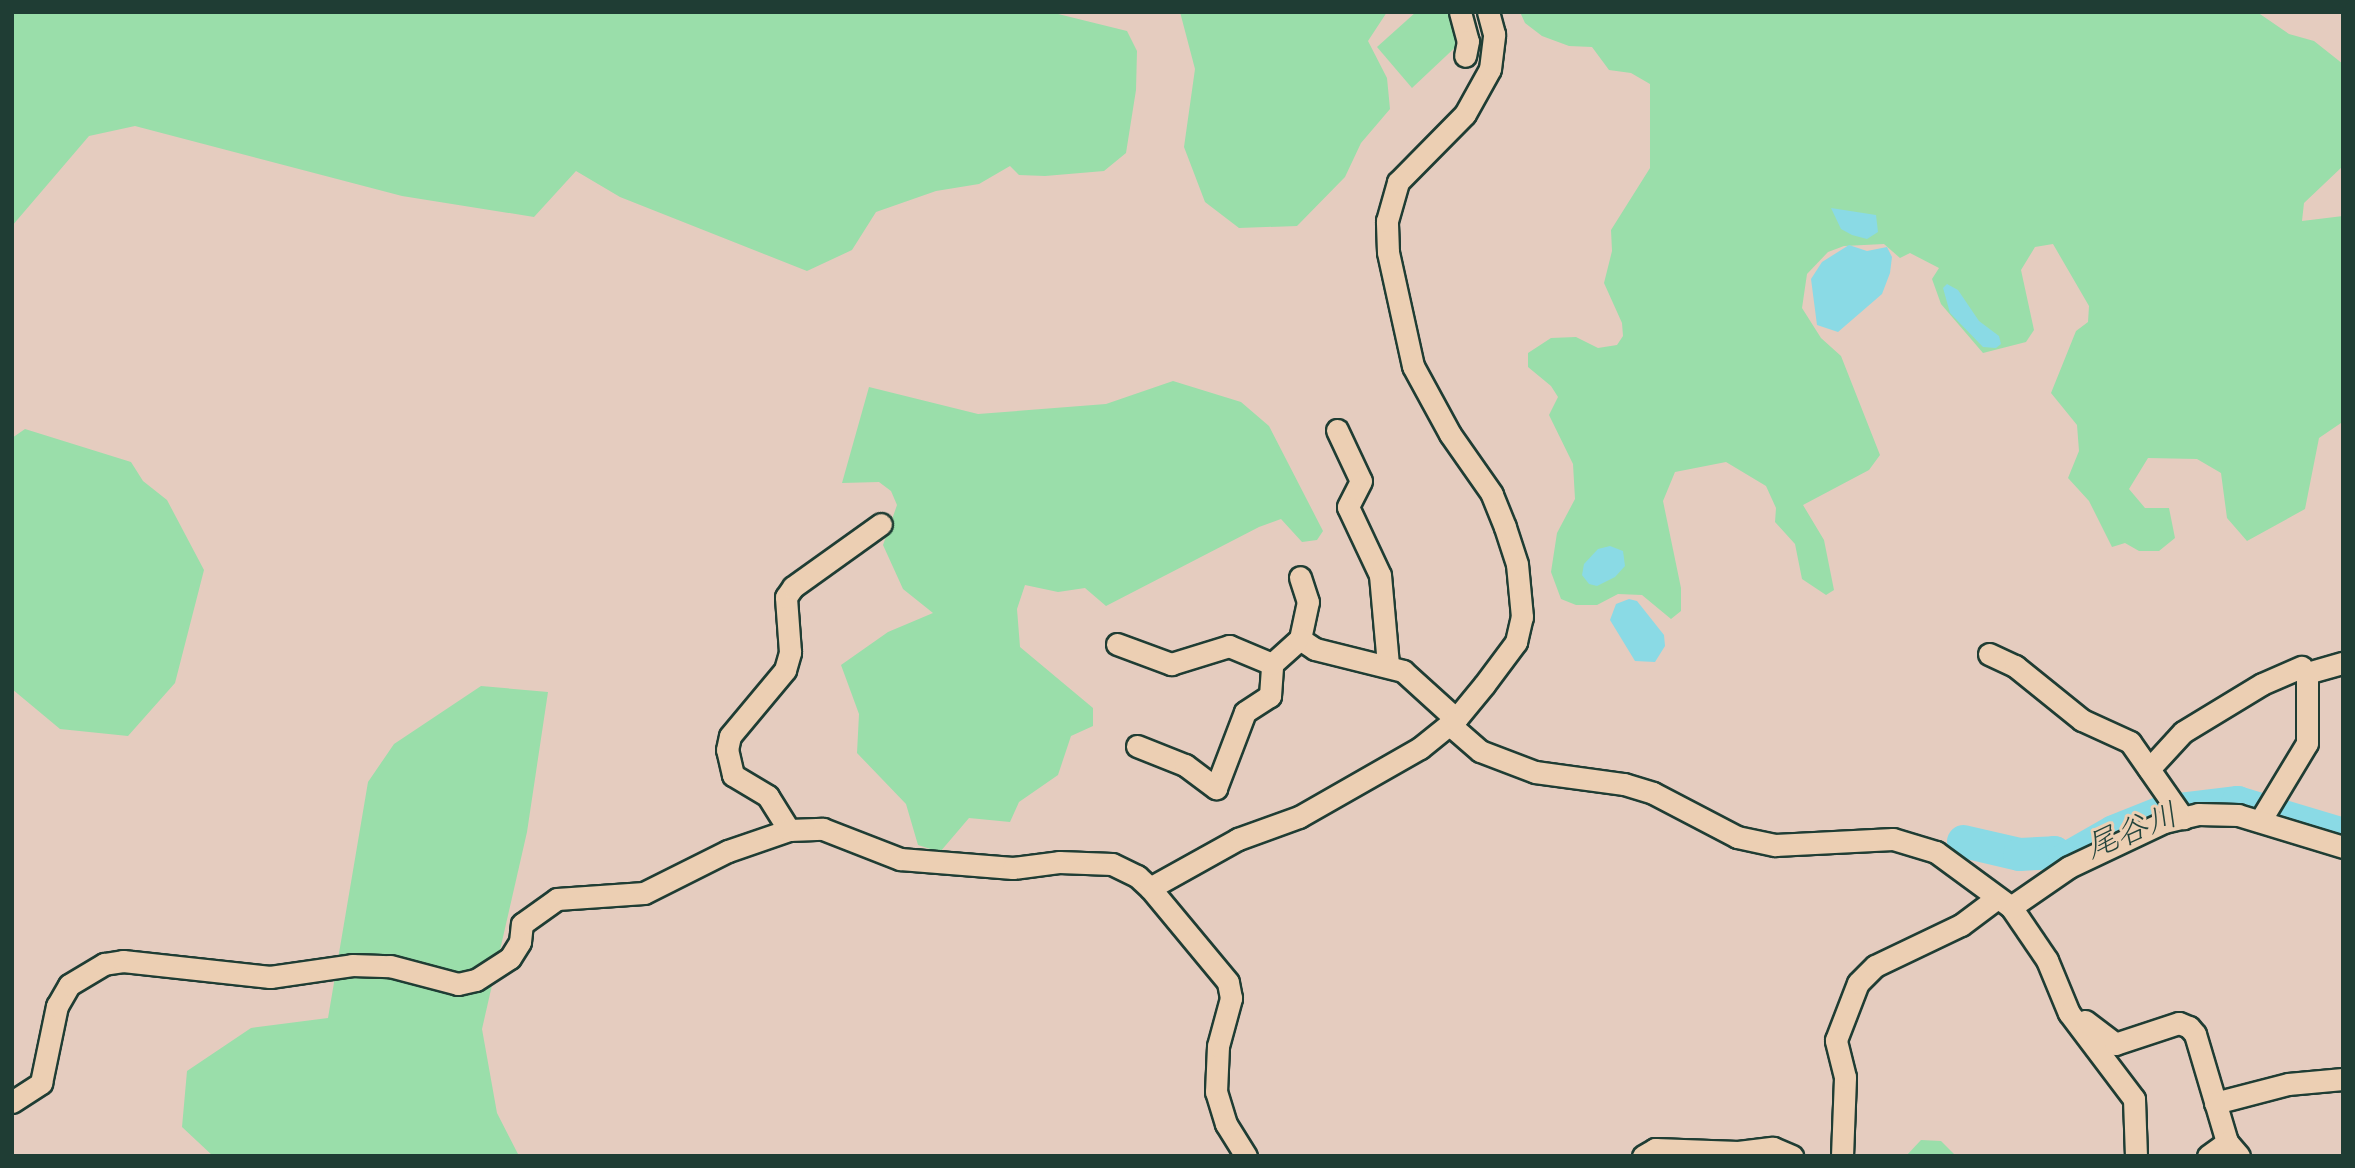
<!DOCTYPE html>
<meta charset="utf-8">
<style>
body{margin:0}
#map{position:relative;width:2355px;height:1168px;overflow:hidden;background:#e5ccbf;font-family:Caveat,"Klee One",sans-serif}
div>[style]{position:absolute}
.green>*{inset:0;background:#9adeaa}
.water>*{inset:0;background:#8adae5}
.river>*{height:33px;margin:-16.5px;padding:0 16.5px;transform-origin:16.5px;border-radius:16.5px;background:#8adae5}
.roads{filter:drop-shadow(2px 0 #1f3d34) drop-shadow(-2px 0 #1f3d34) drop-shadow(0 2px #1f3d34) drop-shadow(0 -2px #1f3d34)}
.minor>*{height:21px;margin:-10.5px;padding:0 10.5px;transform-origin:10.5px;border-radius:10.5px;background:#eccfb3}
span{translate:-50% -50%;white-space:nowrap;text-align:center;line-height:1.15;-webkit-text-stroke:6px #eccfb3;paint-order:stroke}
.water-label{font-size:32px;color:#24453d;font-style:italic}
.frame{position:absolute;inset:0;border:14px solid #1f3d34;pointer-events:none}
</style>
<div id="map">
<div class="green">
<i style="clip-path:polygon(12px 12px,1050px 12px,1127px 31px,1137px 51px,1136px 90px,1126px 153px,1104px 171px,1045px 176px,1019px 175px,1010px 166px,979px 184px,936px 191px,876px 212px,852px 250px,807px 271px,620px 197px,576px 171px,534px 217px,402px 196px,135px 126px,89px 136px,12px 226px)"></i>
<i style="clip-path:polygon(1180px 12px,1387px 12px,1368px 41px,1387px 78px,1390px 109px,1361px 143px,1345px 177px,1297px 226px,1239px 228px,1205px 202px,1184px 147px,1195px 69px)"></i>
<i style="clip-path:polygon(1416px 12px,1447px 12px,1459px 25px,1463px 40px,1412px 88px,1377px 47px)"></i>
<i style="clip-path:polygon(1520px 12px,2257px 12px,2289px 34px,2314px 41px,2343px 64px,2343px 166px,2304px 203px,2302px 221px,2343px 216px,2343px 416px,2341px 423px,2319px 438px,2305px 509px,2247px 541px,2227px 518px,2221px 473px,2197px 459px,2148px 458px,2129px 489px,2145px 508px,2169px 508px,2175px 538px,2159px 551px,2139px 551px,2125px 543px,2112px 547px,2089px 501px,2068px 478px,2079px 451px,2077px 425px,2051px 393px,2076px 331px,2088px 322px,2089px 306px,2053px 244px,2035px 247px,2021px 270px,2034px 330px,2026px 342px,1983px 353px,1941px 304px,1932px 279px,1939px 268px,1910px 253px,1900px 258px,1884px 244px,1844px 246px,1828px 252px,1807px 274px,1802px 308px,1821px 338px,1841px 356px,1880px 455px,1869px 470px,1803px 505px,1824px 540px,1834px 590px,1826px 595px,1802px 579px,1795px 544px,1775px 522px,1776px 508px,1766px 486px,1726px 462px,1675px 472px,1663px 501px,1681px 588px,1681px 611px,1671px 619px,1642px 595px,1618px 594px,1597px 605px,1576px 605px,1561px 599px,1551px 572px,1557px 533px,1575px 499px,1573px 464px,1549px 415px,1558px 397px,1551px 386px,1528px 367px,1528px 353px,1551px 338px,1576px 337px,1598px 348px,1617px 345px,1623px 336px,1622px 323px,1604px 283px,1612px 251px,1611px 230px,1650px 168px,1650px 84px,1631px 73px,1609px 70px,1592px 47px,1569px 46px,1542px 36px,1525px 23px)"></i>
<i style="clip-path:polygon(1173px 381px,1241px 402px,1269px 426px,1323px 531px,1317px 540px,1302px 542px,1281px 519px,1259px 527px,1106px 606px,1085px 588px,1058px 592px,1025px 585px,1017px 609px,1020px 647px,1093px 708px,1093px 726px,1071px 736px,1058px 775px,1019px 802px,1010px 822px,969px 818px,940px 852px,918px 845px,906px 804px,857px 753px,859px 714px,841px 665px,888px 632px,933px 613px,903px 589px,883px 545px,897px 505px,891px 491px,879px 482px,842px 483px,869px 387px,978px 414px,1106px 404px)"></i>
<i style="clip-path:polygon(25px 429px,131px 462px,143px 481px,167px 500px,204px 570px,175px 683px,128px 736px,60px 729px,12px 689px,12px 438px)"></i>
<i style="clip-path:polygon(481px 686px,548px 692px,527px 832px,482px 1029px,497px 1113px,519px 1156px,213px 1156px,182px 1127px,187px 1071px,251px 1028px,328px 1018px,368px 782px,394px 744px)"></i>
<i style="clip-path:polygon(1921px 1140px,1941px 1141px,1956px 1156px,1906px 1156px)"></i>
</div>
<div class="water">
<i style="clip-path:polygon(1831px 208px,1876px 215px,1878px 232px,1867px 239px,1852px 235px,1841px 229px)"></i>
<i style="clip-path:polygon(1849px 245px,1867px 251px,1887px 247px,1892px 257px,1890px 273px,1882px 294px,1838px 332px,1817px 325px,1811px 279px,1822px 262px)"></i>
<i style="clip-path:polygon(1947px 284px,1958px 290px,1979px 321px,1999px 336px,2001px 344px,1996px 348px,1983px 347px,1950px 313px,1943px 288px)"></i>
<i style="clip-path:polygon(1610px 546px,1623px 551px,1625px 566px,1615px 577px,1597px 586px,1589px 584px,1582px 575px,1584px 564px,1598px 549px)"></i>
<i style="clip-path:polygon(1629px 599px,1637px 601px,1664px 635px,1665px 646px,1655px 662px,1635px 661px,1610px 620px,1616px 604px)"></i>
</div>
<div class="river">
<i style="left:1963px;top:841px;width:57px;rotate:13.1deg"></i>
<i style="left:2019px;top:854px;width:35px;rotate:-3deg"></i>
<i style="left:2054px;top:852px;width:12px;rotate:35deg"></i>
<i style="left:2064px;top:859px;width:56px;rotate:-29.7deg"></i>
<i style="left:2113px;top:831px;width:54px;rotate:-21.8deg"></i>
<i style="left:2163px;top:811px;width:75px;rotate:-6.9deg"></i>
<i style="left:2237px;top:802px;width:111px;rotate:16.8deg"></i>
</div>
<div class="roads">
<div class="minor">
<i style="left:1460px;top:12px;width:30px;rotate:75deg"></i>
<i style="left:1468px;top:41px;width:15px;rotate:101deg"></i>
<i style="left:1337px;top:430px;width:56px;rotate:64.8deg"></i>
<i style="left:1361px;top:481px;width:29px;rotate:117deg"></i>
<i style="left:1348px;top:507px;width:75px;rotate:64.8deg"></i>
<i style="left:1380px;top:575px;width:90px;rotate:84.9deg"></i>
<i style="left:1300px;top:639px;width:38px;rotate:-78deg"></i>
<i style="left:1308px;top:602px;width:26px;rotate:-108deg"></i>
<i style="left:1117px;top:644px;width:58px;rotate:20.3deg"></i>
<i style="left:1171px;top:664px;width:61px;rotate:-17.2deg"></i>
<i style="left:1229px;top:646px;width:47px;rotate:22.7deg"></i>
<i style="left:1989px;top:654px;width:29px;rotate:25deg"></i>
<i style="left:2015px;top:666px;width:86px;rotate:38.9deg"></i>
<i style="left:2082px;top:720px;width:53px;rotate:24.6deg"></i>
<i style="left:2130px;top:742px;width:93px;rotate:55.1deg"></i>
<i style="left:1449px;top:724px;width:41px;rotate:41.1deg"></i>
<i style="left:1480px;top:751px;width:59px;rotate:20.9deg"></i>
<i style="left:1535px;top:772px;width:90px;rotate:7.7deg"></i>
<i style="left:1624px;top:784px;width:30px;rotate:17deg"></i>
<i style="left:1653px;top:793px;width:95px;rotate:27.6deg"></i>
<i style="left:1737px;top:837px;width:39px;rotate:12deg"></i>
<i style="left:1775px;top:845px;width:118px;rotate:-2.9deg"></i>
<i style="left:1893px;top:839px;width:45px;rotate:16.8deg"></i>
<i style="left:1936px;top:852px;width:93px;rotate:36.3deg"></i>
<i style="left:2011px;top:907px;width:64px;rotate:55.8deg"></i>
<i style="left:2047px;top:960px;width:57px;rotate:67.5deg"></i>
<i style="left:2069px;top:1013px;width:108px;rotate:52.9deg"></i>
<i style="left:2134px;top:1099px;width:57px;rotate:88deg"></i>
<i style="left:1137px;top:746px;width:52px;rotate:21.6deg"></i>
<i style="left:1185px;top:765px;width:39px;rotate:37deg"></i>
<i style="left:1216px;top:788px;width:81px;rotate:-69.1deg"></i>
<i style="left:1245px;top:712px;width:30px;rotate:-33deg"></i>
<i style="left:1270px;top:696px;width:32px;rotate:-86deg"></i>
<i style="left:1272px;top:664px;width:38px;rotate:-42deg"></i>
<i style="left:1300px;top:639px;width:18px;rotate:34deg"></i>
<i style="left:1315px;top:649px;width:91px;rotate:14deg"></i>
<i style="left:1403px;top:671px;width:72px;rotate:42.2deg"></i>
<i style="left:2149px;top:769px;width:50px;rotate:-47.4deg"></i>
<i style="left:2183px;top:732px;width:92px;rotate:-31.3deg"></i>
<i style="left:2262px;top:684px;width:43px;rotate:-23.6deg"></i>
<i style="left:2260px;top:821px;width:91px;rotate:-58.9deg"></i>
<i style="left:2307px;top:743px;width:70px;rotate:-90deg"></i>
<i style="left:2307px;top:673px;width:37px;rotate:-16deg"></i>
<i style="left:789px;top:830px;width:40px;rotate:-122deg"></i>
<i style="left:768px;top:796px;width:41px;rotate:-149deg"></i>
<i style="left:733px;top:775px;width:26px;rotate:-103deg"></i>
<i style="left:727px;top:750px;width:14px;rotate:-78deg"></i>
<i style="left:730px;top:736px;width:86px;rotate:-50.2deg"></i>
<i style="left:785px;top:670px;width:19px;rotate:-74deg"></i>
<i style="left:790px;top:652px;width:55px;rotate:-94.2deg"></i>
<i style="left:786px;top:597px;width:12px;rotate:-55deg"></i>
<i style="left:793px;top:587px;width:108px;rotate:-35.6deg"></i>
<i style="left:2011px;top:907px;width:70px;rotate:-34.6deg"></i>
<i style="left:2069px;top:867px;width:105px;rotate:-25.3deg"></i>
<i style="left:2164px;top:822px;width:35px;rotate:-13deg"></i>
<i style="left:2198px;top:814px;width:40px;rotate:1.4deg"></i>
<i style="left:2238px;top:815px;width:110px;rotate:16.9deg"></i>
<i style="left:2085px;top:1021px;width:38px;rotate:37deg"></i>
<i style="left:2115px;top:1044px;width:67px;rotate:-18.2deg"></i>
<i style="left:2179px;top:1023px;width:11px;rotate:22deg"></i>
<i style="left:2189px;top:1027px;width:9px;rotate:49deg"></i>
<i style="left:2195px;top:1034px;width:113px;rotate:73.5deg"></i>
<i style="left:2227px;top:1142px;width:18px;rotate:49deg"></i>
<i style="left:12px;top:1102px;width:35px;rotate:-33deg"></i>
<i style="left:41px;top:1083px;width:79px;rotate:-78.3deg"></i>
<i style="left:57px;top:1006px;width:24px;rotate:-60deg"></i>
<i style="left:69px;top:985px;width:41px;rotate:-31deg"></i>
<i style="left:104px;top:964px;width:19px;rotate:-9deg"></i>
<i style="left:123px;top:961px;width:148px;rotate:6.2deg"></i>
<i style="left:270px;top:977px;width:83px;rotate:-8.3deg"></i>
<i style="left:352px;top:965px;width:38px;rotate:2deg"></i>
<i style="left:390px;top:966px;width:70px;rotate:14.8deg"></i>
<i style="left:458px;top:984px;width:18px;rotate:-13deg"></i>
<i style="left:476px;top:980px;width:40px;rotate:-32.9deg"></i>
<i style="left:510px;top:958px;width:19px;rotate:-58deg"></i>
<i style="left:520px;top:942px;width:18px;rotate:-84deg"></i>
<i style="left:522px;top:924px;width:43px;rotate:-35.5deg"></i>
<i style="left:557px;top:899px;width:87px;rotate:-3.9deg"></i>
<i style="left:644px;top:893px;width:94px;rotate:-26.6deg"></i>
<i style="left:728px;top:851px;width:65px;rotate:-19deg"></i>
<i style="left:789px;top:830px;width:34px;rotate:-2deg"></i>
<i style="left:823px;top:829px;width:83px;rotate:21.3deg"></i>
<i style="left:900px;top:859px;width:113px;rotate:4.6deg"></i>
<i style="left:1013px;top:868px;width:46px;rotate:-7.4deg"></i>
<i style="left:1059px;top:862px;width:53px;rotate:2.2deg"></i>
<i style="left:1112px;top:864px;width:28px;rotate:26deg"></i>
<i style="left:1137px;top:876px;width:18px;rotate:43deg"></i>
<i style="left:2215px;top:1103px;width:75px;rotate:-14.6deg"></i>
<i style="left:2288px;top:1084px;width:55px;rotate:-5.2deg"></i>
<i style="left:1246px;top:1156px;width:38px;rotate:-122deg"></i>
<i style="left:1226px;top:1124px;width:34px;rotate:-107deg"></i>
<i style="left:1216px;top:1092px;width:46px;rotate:-87.5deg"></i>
<i style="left:1218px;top:1046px;width:50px;rotate:-74.8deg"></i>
<i style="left:1231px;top:998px;width:16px;rotate:-101deg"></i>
<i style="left:1228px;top:982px;width:122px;rotate:-129.7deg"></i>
<i style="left:1150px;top:888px;width:101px;rotate:-29.1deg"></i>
<i style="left:1238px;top:839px;width:65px;rotate:-19.8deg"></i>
<i style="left:1299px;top:817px;width:139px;rotate:-29.7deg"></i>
<i style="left:1420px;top:748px;width:46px;rotate:-38.9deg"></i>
<i style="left:1456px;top:719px;width:44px;rotate:-50.5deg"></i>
<i style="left:1484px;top:685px;width:54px;rotate:-53.3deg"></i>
<i style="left:1516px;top:642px;width:26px;rotate:-77deg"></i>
<i style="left:1522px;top:617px;width:53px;rotate:-95.4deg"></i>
<i style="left:1517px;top:564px;width:39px;rotate:-108deg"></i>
<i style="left:1505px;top:527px;width:35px;rotate:-112deg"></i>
<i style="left:1492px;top:494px;width:73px;rotate:-125deg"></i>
<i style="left:1450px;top:434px;width:77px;rotate:-118.6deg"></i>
<i style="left:1413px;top:366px;width:117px;rotate:-102.4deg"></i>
<i style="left:1388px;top:252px;width:31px;rotate:-92deg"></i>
<i style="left:1387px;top:221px;width:41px;rotate:-74.2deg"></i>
<i style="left:1398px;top:182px;width:95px;rotate:-45.4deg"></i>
<i style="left:1465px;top:114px;width:51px;rotate:-60.9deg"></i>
<i style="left:1490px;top:69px;width:35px;rotate:-83deg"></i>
<i style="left:1494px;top:34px;width:23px;rotate:-105deg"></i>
<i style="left:1643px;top:1156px;width:14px;rotate:-30deg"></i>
<i style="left:1655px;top:1149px;width:83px;rotate:2.1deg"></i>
<i style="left:1738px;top:1152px;width:35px;rotate:-7deg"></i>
<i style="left:1773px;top:1148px;width:21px;rotate:23deg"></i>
<i style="left:1842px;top:1156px;width:79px;rotate:-87.8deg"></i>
<i style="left:1845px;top:1077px;width:38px;rotate:-104deg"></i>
<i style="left:1836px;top:1040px;width:61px;rotate:-68.9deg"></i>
<i style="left:1858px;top:983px;width:24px;rotate:-45deg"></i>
<i style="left:1875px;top:966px;width:95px;rotate:-25.5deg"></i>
<i style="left:1961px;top:925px;width:45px;rotate:-36.9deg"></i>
<i style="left:2208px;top:1156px;width:24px;rotate:-36deg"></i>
</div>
</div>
<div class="water-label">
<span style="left:2132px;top:831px;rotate:-22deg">尾谷川</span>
</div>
<div class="frame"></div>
</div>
